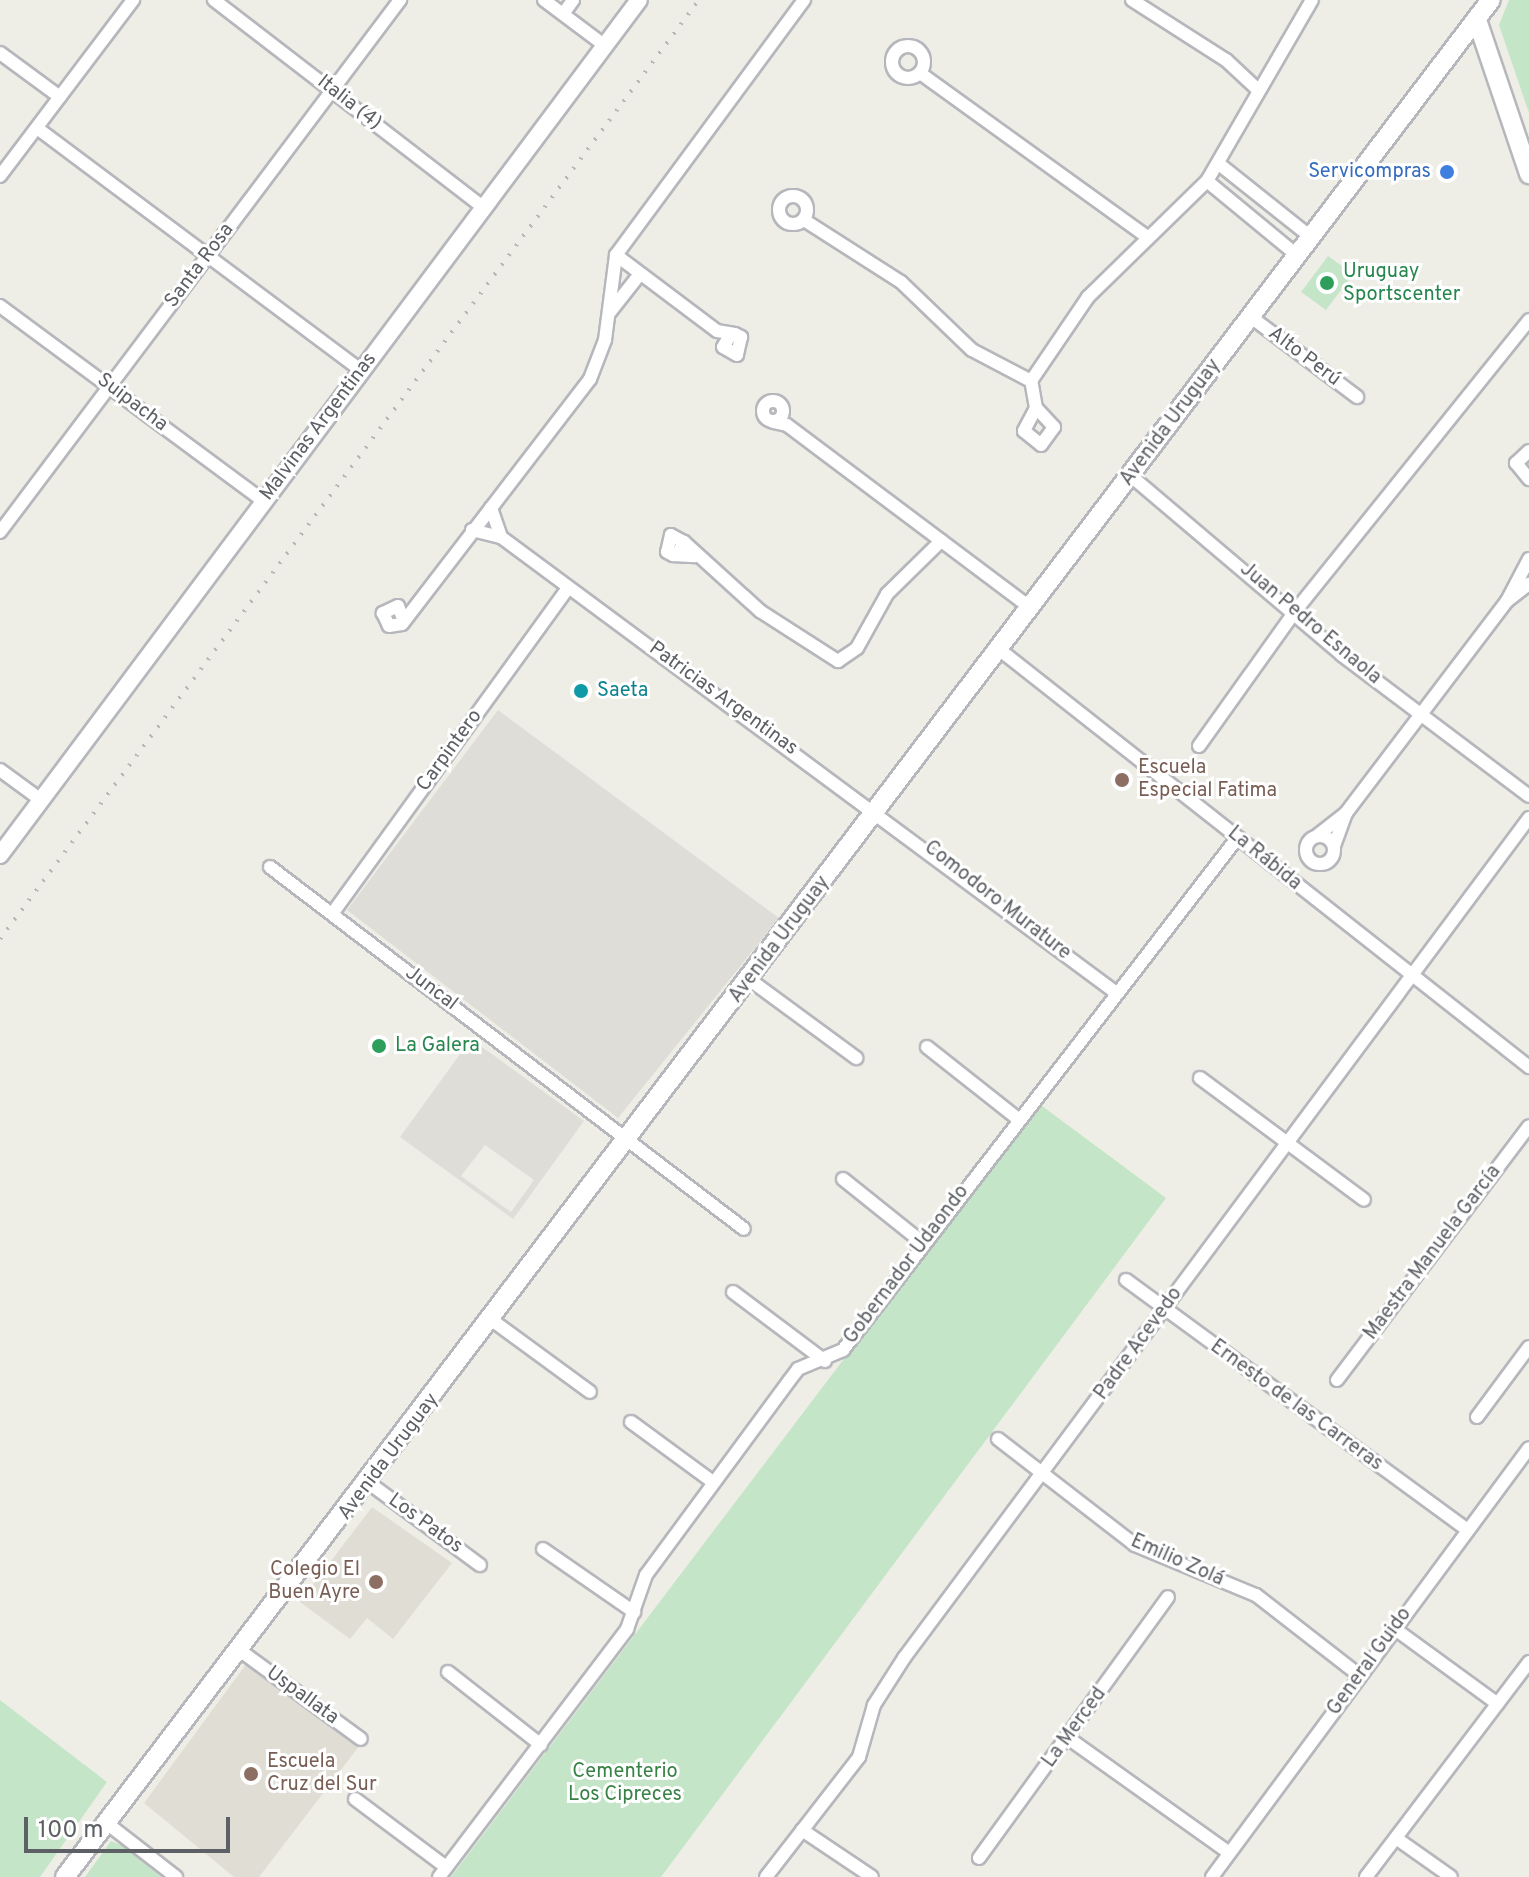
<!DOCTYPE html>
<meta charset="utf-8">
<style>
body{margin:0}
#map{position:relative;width:1529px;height:1877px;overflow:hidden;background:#efeee6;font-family:Overpass,sans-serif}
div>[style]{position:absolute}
.industrial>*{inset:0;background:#deddd8}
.education>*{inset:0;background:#dfddd4}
.green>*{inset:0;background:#c4e5c8}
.roads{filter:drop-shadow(2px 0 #b6b7bc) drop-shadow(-2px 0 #b6b7bc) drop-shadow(0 2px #b6b7bc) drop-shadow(0 -2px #b6b7bc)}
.minor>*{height:12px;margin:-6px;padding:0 6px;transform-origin:6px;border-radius:6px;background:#fff}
.minor>.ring{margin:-6px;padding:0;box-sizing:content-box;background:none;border:12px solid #fff;border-radius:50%}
.tertiary>*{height:16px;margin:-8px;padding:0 8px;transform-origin:8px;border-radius:8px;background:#fff}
.secondary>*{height:18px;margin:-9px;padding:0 9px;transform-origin:9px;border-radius:9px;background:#fff}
.rail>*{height:4px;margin-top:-2px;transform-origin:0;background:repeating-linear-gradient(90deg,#b6b7b7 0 2px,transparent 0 12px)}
.dots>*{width:22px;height:22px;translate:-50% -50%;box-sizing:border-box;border:4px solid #fff;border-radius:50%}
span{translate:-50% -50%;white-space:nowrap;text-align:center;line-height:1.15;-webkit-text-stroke:6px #fff;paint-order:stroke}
.street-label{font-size:20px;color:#5d6065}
.shop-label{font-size:20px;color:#366cbe}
.right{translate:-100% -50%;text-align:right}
.leisure-label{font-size:20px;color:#27864d}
.left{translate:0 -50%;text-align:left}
.culture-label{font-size:20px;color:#0d838f}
.education-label{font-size:20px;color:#785e54}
.park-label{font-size:20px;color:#388245}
.scale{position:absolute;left:24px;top:1817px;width:206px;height:36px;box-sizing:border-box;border:4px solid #5d6065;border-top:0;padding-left:10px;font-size:24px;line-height:28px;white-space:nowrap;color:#5d6065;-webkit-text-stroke:6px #fff;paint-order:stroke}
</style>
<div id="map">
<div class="industrial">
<i style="clip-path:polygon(498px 710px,779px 918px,618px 1118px,347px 910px)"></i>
<i style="clip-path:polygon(evenodd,471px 1039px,584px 1121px,513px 1219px,400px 1137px,471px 1039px,485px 1145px,534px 1180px,511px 1212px,461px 1176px,485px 1145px)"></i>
</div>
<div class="education">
<i style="clip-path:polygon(372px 1507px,452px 1563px,393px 1639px,367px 1618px,350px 1639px,300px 1602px)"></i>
<i style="clip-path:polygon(247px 1663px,360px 1745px,259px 1877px,234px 1877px,144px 1803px)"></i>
</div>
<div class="green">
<i style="clip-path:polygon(1509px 0,1529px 0,1529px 113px,1499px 25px)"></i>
<i style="clip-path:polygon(1328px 256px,1353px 274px,1326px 310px,1301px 292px)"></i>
<i style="clip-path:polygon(1038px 1103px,1166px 1198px,661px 1877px,451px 1877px)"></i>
<i style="clip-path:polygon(0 1700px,107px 1782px,40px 1877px,0 1877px)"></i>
<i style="clip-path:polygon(111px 1841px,123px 1846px,161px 1877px,85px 1877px)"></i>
</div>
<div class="roads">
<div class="minor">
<i style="left:214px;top:0;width:339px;rotate:37.6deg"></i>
<i style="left:544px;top:0;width:75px;rotate:36.9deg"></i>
<i style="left:1132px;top:0;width:112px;rotate:32.6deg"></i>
<i style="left:1226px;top:60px;width:42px;rotate:43.1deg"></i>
<i style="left:563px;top:14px;width:17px;rotate:-54deg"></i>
<i class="ring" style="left:892px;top:46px;width:20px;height:20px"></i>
<i style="left:0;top:53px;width:74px;rotate:36.3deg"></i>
<i style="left:920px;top:73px;width:280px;rotate:35.8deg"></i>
<i style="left:37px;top:128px;width:404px;rotate:36.8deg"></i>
<i style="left:1219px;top:164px;width:119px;rotate:38.5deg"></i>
<i style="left:0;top:176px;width:221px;rotate:-52.9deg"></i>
<i style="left:1207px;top:181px;width:118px;rotate:39.5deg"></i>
<i class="ring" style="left:779px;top:196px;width:16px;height:16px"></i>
<i style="left:804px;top:220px;width:115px;rotate:32.6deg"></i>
<i style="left:901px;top:282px;width:98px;rotate:43.8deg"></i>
<i style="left:972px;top:350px;width:67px;rotate:27.7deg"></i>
<i style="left:616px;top:255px;width:126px;rotate:37deg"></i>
<i style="left:717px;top:331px;width:18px;rotate:9deg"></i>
<i style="left:735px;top:334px;width:7px;rotate:27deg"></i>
<i style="left:741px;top:337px;width:18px;rotate:103deg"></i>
<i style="left:737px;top:355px;width:16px;rotate:-150deg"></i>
<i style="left:723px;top:347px;width:15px;rotate:-58deg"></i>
<i style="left:0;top:306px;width:328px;rotate:36.5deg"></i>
<i style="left:610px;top:312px;width:48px;rotate:-51.7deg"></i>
<i style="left:1251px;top:317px;width:133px;rotate:37deg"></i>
<i class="ring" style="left:763px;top:401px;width:8px;height:8px"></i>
<i style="left:1036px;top:408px;width:26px;rotate:118deg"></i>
<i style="left:1024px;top:431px;width:22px;rotate:39deg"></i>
<i style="left:1041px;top:445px;width:22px;rotate:-54deg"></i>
<i style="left:1054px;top:427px;width:26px;rotate:-133deg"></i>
<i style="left:1036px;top:408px;width:27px;rotate:-100deg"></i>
<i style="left:1031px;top:381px;width:102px;rotate:-55.8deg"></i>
<i style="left:1088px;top:297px;width:166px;rotate:-44.3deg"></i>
<i style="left:1207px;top:181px;width:209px;rotate:-59.9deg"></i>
<i style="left:773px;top:422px;width:14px;rotate:12deg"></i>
<i style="left:787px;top:425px;width:305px;rotate:36.9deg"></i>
<i style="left:1529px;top:451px;width:18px;rotate:137deg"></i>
<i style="left:1516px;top:463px;width:21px;rotate:51deg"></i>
<i style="left:1131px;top:476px;width:277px;rotate:40.3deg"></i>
<i style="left:1342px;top:655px;width:234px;rotate:37deg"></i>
<i style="left:472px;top:530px;width:30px;rotate:14deg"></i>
<i style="left:501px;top:537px;width:31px;rotate:-109deg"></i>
<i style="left:0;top:532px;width:666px;rotate:-53.06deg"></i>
<i style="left:501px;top:537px;width:764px;rotate:36.54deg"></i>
<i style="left:684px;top:542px;width:103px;rotate:42.2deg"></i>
<i style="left:760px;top:611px;width:93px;rotate:32.7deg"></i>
<i style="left:838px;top:661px;width:23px;rotate:-34deg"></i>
<i style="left:857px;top:648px;width:62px;rotate:-60.9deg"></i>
<i style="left:887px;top:594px;width:76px;rotate:-44.5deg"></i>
<i style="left:677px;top:555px;width:15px;rotate:-62deg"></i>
<i style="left:684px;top:542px;width:15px;rotate:-152deg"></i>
<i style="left:671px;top:535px;width:17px;rotate:103deg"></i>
<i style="left:667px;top:552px;width:7px;rotate:27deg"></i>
<i style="left:673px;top:555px;width:22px;rotate:3deg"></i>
<i style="left:1529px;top:559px;width:47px;rotate:117.6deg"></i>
<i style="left:1507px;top:601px;width:28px;rotate:-38deg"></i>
<i style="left:404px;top:621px;width:16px;rotate:-112deg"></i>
<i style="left:398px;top:606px;width:17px;rotate:155deg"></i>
<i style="left:383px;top:613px;width:14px;rotate:65deg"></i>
<i style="left:389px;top:626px;width:13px;rotate:-9deg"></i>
<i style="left:402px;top:624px;width:309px;rotate:-52.5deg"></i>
<i style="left:590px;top:379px;width:42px;rotate:-69deg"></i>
<i style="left:605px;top:340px;width:86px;rotate:-82.6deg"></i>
<i style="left:616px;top:255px;width:317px;rotate:-53.6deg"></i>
<i style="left:1000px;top:650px;width:674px;rotate:38.25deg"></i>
<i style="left:1199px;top:746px;width:167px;rotate:-54.5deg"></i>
<i style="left:1296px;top:610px;width:372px;rotate:-51.2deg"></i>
<i style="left:0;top:770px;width:51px;rotate:36.2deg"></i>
<i style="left:1346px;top:813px;width:266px;rotate:-52.8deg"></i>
<i style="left:1318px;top:835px;width:36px;rotate:-38deg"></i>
<i style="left:1346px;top:813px;width:35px;rotate:110deg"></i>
<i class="ring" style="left:1306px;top:836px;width:16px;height:16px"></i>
<i style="left:270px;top:867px;width:596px;rotate:37.37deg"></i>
<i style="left:332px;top:914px;width:402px;rotate:-54.1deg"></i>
<i style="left:750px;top:980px;width:132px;rotate:36.3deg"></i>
<i style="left:927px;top:1047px;width:115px;rotate:38.3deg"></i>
<i style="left:1200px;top:1078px;width:204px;rotate:36.6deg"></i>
<i style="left:843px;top:1179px;width:104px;rotate:38.7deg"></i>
<i style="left:1126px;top:1280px;width:423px;rotate:36.2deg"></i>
<i style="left:733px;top:1292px;width:115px;rotate:36.9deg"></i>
<i style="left:493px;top:1321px;width:120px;rotate:36.2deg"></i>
<i style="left:1337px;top:1380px;width:318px;rotate:-52.9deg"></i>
<i style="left:1477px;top:1417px;width:87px;rotate:-53.4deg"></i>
<i style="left:631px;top:1422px;width:102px;rotate:36.2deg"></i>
<i style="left:998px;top:1439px;width:173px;rotate:37.7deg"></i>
<i style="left:1135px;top:1545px;width:131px;rotate:22.5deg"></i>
<i style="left:1256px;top:1595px;width:132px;rotate:37.9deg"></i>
<i style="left:369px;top:1483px;width:138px;rotate:36.5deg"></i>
<i style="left:543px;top:1549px;width:111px;rotate:34.7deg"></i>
<i style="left:1395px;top:1629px;width:127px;rotate:36.1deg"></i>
<i style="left:242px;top:1652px;width:147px;rotate:36.2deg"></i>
<i style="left:448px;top:1672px;width:118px;rotate:38.1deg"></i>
<i style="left:1068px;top:1738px;width:198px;rotate:35.5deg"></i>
<i style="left:355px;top:1799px;width:114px;rotate:36.8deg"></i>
<i style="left:109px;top:1825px;width:85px;rotate:37.8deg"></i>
<i style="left:802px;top:1830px;width:84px;rotate:33.9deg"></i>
<i style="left:1396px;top:1838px;width:67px;rotate:35.3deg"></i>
<i style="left:979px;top:1858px;width:322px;rotate:-54.1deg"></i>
<i style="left:439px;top:1877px;width:311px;rotate:-52.8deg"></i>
<i style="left:627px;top:1629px;width:57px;rotate:-70.6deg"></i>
<i style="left:646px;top:1575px;width:241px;rotate:-53.6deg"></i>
<i style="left:789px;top:1381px;width:15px;rotate:-53deg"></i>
<i style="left:798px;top:1369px;width:49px;rotate:-22.9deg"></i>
<i style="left:843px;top:1350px;width:647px;rotate:-52.4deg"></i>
<i style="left:766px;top:1877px;width:152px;rotate:-52.2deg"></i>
<i style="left:859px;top:1757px;width:54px;rotate:-73.9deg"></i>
<i style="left:874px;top:1705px;width:56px;rotate:-57.4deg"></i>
<i style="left:904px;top:1658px;width:1047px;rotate:-53.35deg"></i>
<i style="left:1212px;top:1877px;width:533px;rotate:-53.54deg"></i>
<i style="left:1366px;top:1877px;width:270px;rotate:-52.8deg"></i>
</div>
<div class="tertiary">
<i style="left:0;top:855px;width:1067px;rotate:-53.23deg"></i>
</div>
<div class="secondary">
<i style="left:1477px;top:20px;width:163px;rotate:71.3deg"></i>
<i style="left:65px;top:1877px;width:2357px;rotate:-52.78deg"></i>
</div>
</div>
<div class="rail">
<i style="left:0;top:939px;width:1171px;rotate:-53.34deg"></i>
</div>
<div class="dots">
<i style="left:1447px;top:172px;background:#3f7fe0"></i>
<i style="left:1327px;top:283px;background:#2e9e5b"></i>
<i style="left:581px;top:691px;background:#0f9aa8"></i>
<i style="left:1122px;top:780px;background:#8d6e63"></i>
<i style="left:379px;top:1046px;background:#2e9e5b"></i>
<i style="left:376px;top:1582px;background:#8d6e63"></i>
<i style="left:251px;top:1774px;background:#8d6e63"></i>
</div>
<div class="street-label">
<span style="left:349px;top:103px;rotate:38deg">Italia (4)</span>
<span style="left:200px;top:266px;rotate:-53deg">Santa Rosa</span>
<span style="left:1304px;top:357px;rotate:37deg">Alto Perú</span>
<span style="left:132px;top:403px;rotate:37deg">Suipacha</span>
<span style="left:1171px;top:423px;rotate:-53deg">Avenida Uruguay</span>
<span style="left:319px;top:427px;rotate:-53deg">Malvinas Argentinas</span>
<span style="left:1310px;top:624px;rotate:40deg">Juan Pedro Esnaola</span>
<span style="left:723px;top:699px;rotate:36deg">Patricias Argentinas</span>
<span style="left:450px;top:751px;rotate:-54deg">Carpintero</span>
<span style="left:1264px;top:859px;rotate:39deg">La Rábida</span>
<span style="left:997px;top:901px;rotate:38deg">Comodoro Murature</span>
<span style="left:780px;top:940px;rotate:-53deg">Avenida Uruguay</span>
<span style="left:431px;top:989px;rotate:37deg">Juncal</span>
<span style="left:1433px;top:1253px;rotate:-53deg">Maestra Manuela García</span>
<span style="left:907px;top:1265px;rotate:-53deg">Gobernador Udaondo</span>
<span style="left:1139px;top:1344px;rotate:-54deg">Padre Acevedo</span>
<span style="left:1296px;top:1406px;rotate:36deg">Ernesto de las Carreras</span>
<span style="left:389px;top:1457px;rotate:-53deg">Avenida Uruguay</span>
<span style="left:425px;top:1524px;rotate:36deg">Los Patos</span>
<span style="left:1177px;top:1561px;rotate:24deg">Emilio Zolá</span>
<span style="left:1370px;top:1662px;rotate:-54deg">General Guido</span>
<span style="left:302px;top:1696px;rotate:36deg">Uspallata</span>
<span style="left:1075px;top:1728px;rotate:-54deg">La Merced</span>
</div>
<div class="shop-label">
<span class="right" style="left:1431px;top:172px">Servicompras</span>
</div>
<div class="leisure-label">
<span class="left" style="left:1343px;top:284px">Uruguay<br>Sportscenter</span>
<span class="left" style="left:395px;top:1046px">La Galera</span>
</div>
<div class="culture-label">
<span class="left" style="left:597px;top:691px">Saeta</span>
</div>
<div class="education-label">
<span class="left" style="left:1138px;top:780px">Escuela<br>Especial Fatima</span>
<span class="right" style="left:360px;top:1582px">Colegio El<br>Buen Ayre</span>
<span class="left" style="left:267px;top:1774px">Escuela<br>Cruz del Sur</span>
</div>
<div class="park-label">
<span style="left:625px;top:1784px">Cementerio<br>Los Cipreces</span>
</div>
<div class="scale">100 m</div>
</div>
